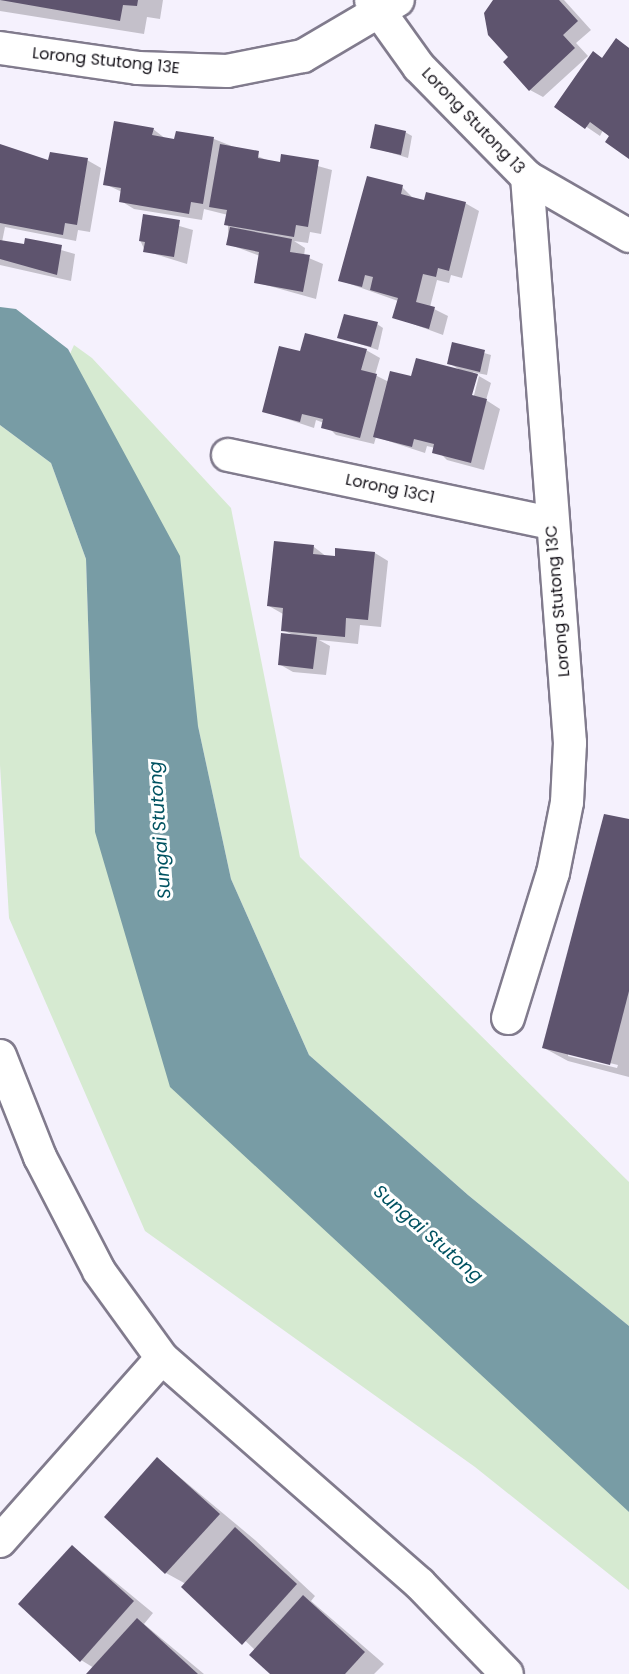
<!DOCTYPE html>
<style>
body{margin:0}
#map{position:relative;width:629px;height:1674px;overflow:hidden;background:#f5f1fd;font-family:Poppins,sans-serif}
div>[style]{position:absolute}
.green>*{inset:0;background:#d6ead1}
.water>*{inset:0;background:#789ca5}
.shadow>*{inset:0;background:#0003}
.building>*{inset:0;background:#5e546e}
.roads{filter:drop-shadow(2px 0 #817b8d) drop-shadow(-2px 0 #817b8d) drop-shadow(0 2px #817b8d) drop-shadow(0 -2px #817b8d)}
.minor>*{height:32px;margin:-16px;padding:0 16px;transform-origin:16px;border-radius:16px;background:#fff}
span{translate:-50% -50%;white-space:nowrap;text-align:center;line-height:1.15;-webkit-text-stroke:6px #fff;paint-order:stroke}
.street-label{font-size:16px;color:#151219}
.water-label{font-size:18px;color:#005261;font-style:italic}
</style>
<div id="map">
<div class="green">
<i style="clip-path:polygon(74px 345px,92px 358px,231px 508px,300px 857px,629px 1182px,629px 1326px,468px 1195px,309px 1055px,231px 879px,198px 726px,69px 356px)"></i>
<i style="clip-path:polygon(0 425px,51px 463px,86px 559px,95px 832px,629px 1512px,629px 1590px,475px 1467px,145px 1231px,9px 918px,0 765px)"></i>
</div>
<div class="water">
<i style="clip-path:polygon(0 307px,16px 309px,68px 349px,180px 556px,198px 726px,231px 879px,309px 1055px,468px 1195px,629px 1326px,629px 1512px,170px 1087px,95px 832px,86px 559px,51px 463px,0 425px)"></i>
</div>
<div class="shadow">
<i style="clip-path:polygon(0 0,163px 0,160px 19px,147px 17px,144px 34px,0 11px)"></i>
<i style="clip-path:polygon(495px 0,564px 0,591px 30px,576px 43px,588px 56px,543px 97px,530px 90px,510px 57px)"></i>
<i style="clip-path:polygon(616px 40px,629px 48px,629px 158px,603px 130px,600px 136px,556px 106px,593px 53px,604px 59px)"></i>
<i style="clip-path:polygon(153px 129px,166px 139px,214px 139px,272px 162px,281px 164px,282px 156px,332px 170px,321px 234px,310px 232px,308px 243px,294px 241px,305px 248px,304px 256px,323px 264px,316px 299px,255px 282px,260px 256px,228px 244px,228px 215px,204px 209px,202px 220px,134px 209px,121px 201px,122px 192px,105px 184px)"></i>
<i style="clip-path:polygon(405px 132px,412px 136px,408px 158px,372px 147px)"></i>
<i style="clip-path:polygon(0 145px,49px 162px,87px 160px,101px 168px,90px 232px,78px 230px,76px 241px,5px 227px,2px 242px,25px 246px,26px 240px,75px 254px,71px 281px,0 265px)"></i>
<i style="clip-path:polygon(402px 187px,415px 200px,465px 203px,479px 211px,462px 278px,451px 275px,449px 283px,437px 280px,430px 307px,448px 316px,443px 335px,394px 317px,398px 301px,339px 280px)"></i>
<i style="clip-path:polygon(145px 216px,193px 230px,187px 264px,145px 251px,140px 240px)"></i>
<i style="clip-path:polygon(377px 324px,383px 328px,378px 350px,339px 337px)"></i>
<i style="clip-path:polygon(evenodd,453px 344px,491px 355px,487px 375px,472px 372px,491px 383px,486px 400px,500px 409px,484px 470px,447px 460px,435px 448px,427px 446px,425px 453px,376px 437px,374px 444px,336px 435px,324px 423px,316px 420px,314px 428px,263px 411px,301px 353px,366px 350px,380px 358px,375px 375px,389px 382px,460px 370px,449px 363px,453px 344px,475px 376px,479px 376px,472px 403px,469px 402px,475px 376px)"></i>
<i style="clip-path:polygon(275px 543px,314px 547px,327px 557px,375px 553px,388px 561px,381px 627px,360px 625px,358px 644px,319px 640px,330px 646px,326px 675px,293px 672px,279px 664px,293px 635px,283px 630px,283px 614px,269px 606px)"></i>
<i style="clip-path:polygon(evenodd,629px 821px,629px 1077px,568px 1061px,544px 1048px,629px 821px,568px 1053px,618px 1065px,617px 1068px,568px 1056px,568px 1053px)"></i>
<i style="clip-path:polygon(158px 1459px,255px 1540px,315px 1596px,311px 1601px,384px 1664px,374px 1674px,272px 1674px,255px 1650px,186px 1584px,166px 1573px)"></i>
<i style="clip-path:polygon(73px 1547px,153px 1613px,144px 1624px,204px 1674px,88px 1674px,94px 1668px,81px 1660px)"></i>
</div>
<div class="building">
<i style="clip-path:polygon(0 0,138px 0,137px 6px,123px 5px,120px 21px)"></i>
<i style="clip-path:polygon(493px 0,559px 0,578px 21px,563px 35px,575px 48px,529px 91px,503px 62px,508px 57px,488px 35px,484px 13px)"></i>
<i style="clip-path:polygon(616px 38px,629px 48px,629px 159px,605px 142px,609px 136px,590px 122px,585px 129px,554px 107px,593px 51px,602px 58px)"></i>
<i style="clip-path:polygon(114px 121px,154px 128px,152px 135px,174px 139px,176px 131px,214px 137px,203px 204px,191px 202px,189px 214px,119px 202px,121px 188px,103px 185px)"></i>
<i style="clip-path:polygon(375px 124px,406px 131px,401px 155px,370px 148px)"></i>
<i style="clip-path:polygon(0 144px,48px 160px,50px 152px,88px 158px,77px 225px,65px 223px,63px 235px,0 223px)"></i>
<i style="clip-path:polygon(220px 144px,259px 151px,258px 158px,280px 162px,281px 154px,319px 160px,308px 227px,296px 225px,294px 237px,224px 225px,227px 210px,209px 207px)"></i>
<i style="clip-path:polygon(367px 176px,403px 185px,401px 194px,412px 197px,424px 200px,426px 192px,466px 202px,449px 271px,438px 268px,436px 277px,423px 274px,416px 302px,435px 307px,429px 329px,392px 318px,398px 298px,370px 290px,373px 277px,365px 275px,362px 287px,338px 281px)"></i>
<i style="clip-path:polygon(143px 214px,180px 220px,174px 257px,143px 252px,145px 242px,139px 241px)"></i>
<i style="clip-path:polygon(230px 227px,292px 239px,290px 252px,310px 255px,303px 292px,254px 283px,259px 252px,226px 245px)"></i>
<i style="clip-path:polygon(25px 238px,62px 245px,57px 275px,0 259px,0 240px,24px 244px)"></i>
<i style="clip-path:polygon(344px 314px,378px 322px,371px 347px,337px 338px)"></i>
<i style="clip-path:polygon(305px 333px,367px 349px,361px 370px,377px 374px,360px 438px,321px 428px,323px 419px,302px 414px,300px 422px,262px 412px,279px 346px,300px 351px)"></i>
<i style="clip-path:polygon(452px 342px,485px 350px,480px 372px,447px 364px)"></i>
<i style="clip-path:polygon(416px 358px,478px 374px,472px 395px,487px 399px,471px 463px,432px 453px,434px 444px,414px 439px,412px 447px,373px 437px,390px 371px,411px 376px)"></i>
<i style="clip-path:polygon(274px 541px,314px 545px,313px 554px,335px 556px,335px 548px,375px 552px,368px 620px,346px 618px,345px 637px,281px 631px,283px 608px,267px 606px)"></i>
<i style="clip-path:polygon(281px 633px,317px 637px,313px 669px,278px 665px)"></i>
<i style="clip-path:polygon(604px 814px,629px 819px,629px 991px,610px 1065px,542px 1048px)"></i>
<i style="clip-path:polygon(157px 1457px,220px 1514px,165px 1574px,104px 1517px)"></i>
<i style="clip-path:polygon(235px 1527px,297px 1584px,242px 1645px,181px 1587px)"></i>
<i style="clip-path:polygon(72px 1545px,134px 1601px,80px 1662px,18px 1604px)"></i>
<i style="clip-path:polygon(303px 1595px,365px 1652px,345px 1674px,270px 1674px,249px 1655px)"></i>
<i style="clip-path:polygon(137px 1618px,198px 1674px,86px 1674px)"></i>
</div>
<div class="roads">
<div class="minor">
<i style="left:371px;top:0;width:82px;rotate:54.4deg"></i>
<i style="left:419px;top:67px;width:154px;rotate:45.5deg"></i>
<i style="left:527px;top:177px;width:118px;rotate:30deg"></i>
<i style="left:0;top:48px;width:139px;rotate:8.2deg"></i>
<i style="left:138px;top:68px;width:89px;rotate:1.9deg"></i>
<i style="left:227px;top:71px;width:77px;rotate:-11.2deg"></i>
<i style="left:303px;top:56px;width:110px;rotate:-30.5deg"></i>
<i style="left:228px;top:455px;width:330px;rotate:11.9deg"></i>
<i style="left:508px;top:1018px;width:152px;rotate:-72.8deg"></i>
<i style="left:553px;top:873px;width:72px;rotate:-78.8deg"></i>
<i style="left:567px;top:802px;width:59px;rotate:-87.1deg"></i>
<i style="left:570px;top:743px;width:568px;rotate:-94.34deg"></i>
<i style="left:0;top:1056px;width:109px;rotate:68.4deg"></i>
<i style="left:40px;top:1157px;width:128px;rotate:62.6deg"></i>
<i style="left:99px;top:1271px;width:107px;rotate:54.1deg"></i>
<i style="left:162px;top:1358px;width:343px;rotate:41.2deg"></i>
<i style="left:420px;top:1584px;width:125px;rotate:46deg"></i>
<i style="left:0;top:1541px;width:244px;rotate:-48.5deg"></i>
</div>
</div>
<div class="street-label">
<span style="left:106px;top:61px;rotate:6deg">Lorong Stutong 13E</span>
<span style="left:473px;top:121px;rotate:46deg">Lorong Stutong 13</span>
<span style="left:390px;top:489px;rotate:12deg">Lorong 13C1</span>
<span style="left:558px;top:601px;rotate:-95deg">Lorong Stutong 13C</span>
</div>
<div class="water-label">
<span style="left:160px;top:830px;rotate:-94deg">Sungai Stutong</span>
<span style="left:428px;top:1234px;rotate:41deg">Sungai Stutong</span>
</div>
</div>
